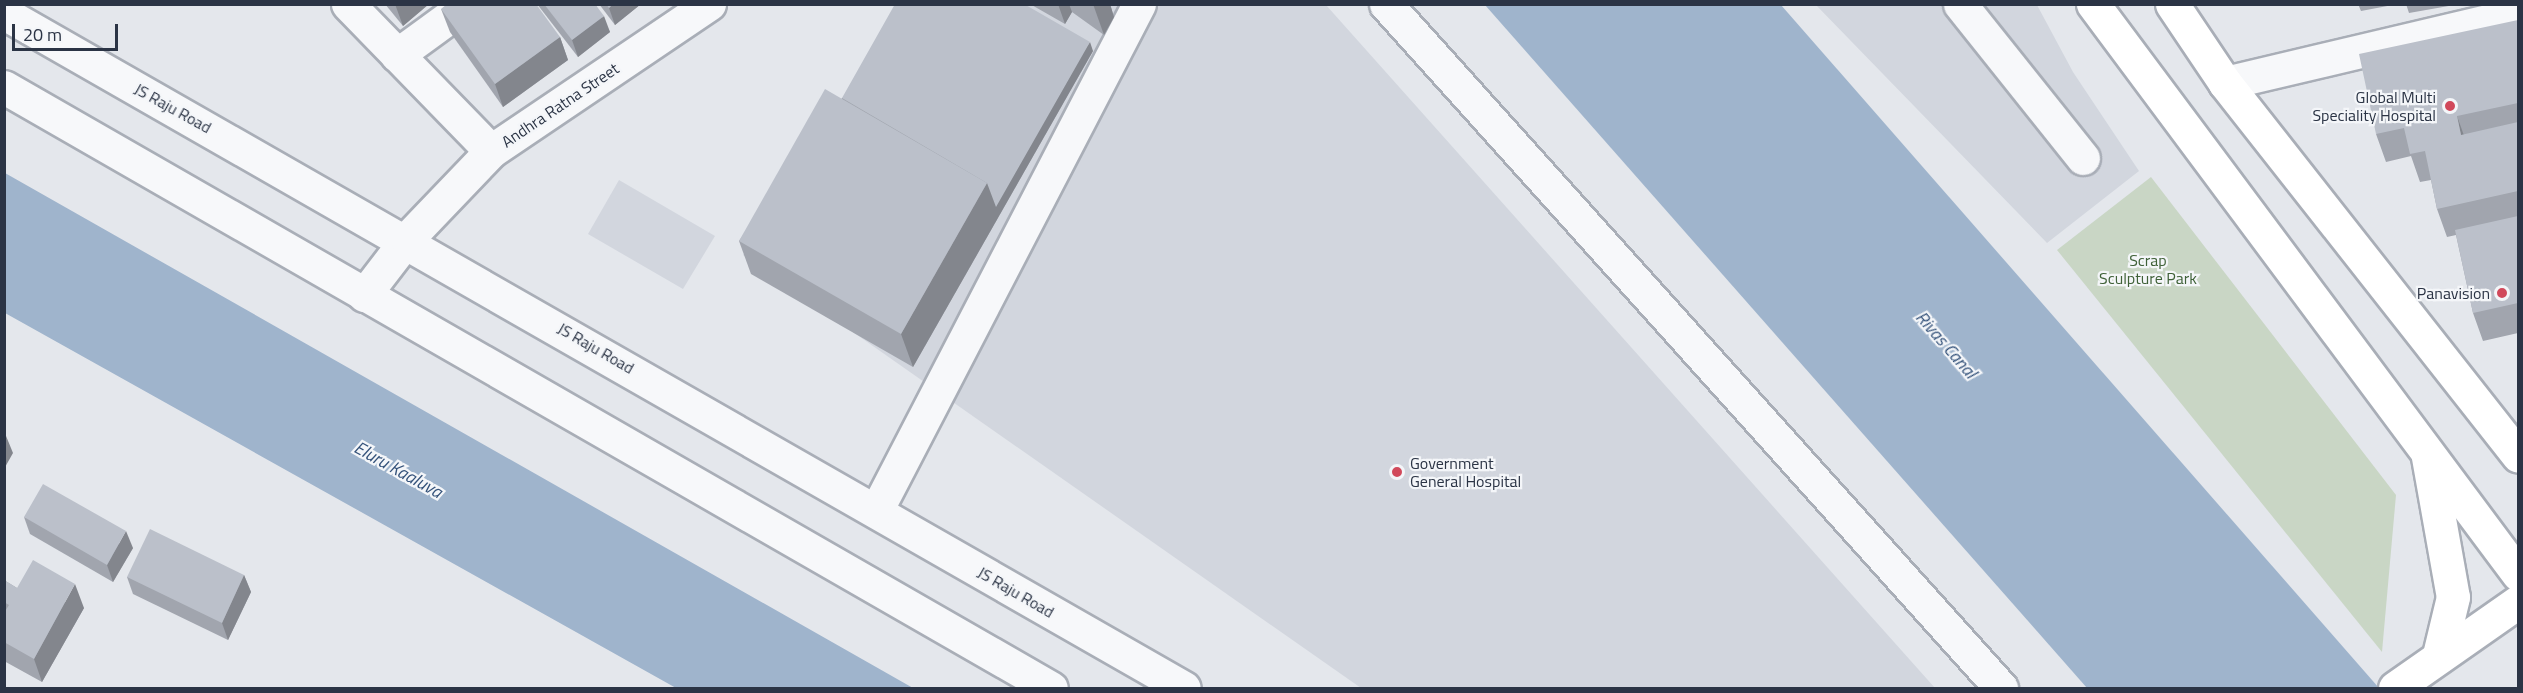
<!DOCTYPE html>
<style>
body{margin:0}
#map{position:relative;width:2523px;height:693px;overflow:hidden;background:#e4e7ec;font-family:"Titillium Web",sans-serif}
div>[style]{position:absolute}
.built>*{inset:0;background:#d2d6de}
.green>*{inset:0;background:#c9d6c5}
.water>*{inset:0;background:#9fb4cc}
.roads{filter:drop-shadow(2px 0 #a9aeb7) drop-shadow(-2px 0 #a9aeb7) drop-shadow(0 2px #a9aeb7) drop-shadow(0 -2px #a9aeb7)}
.minor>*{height:33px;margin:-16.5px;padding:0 16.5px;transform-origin:16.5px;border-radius:16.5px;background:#f7f8fa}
.major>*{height:33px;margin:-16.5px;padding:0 16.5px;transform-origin:16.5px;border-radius:16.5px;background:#fff}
.wall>*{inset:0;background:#a1a5ae}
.shaded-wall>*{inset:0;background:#83868d}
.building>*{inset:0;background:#bbc0ca}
.dots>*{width:16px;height:16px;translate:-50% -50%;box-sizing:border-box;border:3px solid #f4f6f9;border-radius:50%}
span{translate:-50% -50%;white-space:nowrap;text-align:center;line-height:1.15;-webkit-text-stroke:4.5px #f4f6f9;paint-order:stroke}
.poi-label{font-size:16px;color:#2b3445}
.right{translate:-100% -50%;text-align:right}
.left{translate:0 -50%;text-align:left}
.street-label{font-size:16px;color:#2b3445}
.park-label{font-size:16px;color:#3f6138}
.water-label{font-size:18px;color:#34527a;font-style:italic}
.frame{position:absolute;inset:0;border:6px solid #2b3445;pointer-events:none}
.scale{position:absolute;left:12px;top:24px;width:106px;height:27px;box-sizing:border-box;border:3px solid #2b3445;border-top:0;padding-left:8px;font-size:18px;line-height:21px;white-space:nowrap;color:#2b3445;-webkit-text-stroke:4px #f4f6f9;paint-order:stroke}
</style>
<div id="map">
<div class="built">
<i style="clip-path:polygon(919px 5px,1326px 5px,1935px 688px,1361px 688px,743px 255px)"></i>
<i style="clip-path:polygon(1816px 5px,2037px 5px,2073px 72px,2139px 171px,2047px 243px)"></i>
<i style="clip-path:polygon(619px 180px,715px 236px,683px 289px,588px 234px)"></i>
</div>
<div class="green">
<i style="clip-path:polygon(2151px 177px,2396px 495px,2382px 652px,2057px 250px)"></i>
</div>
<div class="water">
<i style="clip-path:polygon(1485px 5px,1781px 5px,2379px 688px,2087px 688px)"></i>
<i style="clip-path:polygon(5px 173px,913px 688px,914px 688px,676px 688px,5px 313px)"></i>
</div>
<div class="roads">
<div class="minor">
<i style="left:348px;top:4px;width:205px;rotate:45.8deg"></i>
<i style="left:1386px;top:4px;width:920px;rotate:48.04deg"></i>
<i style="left:1960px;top:4px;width:197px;rotate:51.4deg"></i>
<i style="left:4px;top:13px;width:1359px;rotate:29.77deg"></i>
<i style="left:397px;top:55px;width:87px;rotate:-36.1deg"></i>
<i style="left:2225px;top:83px;width:301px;rotate:-13.3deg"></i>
<i style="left:4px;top:87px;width:1207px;rotate:29.86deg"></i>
<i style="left:364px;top:295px;width:71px;rotate:-52.5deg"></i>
<i style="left:407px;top:239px;width:122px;rotate:-46.3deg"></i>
<i style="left:491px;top:151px;width:263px;rotate:-34deg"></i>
<i style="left:876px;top:511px;width:571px;rotate:-62.58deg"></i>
</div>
<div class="major">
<i style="left:2093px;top:4px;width:711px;rotate:53.29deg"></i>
<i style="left:2172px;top:4px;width:95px;rotate:56.1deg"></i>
<i style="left:2225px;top:83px;width:474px;rotate:51.8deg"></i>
<i style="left:2428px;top:457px;width:142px;rotate:79.9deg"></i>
<i style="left:2453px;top:597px;width:60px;rotate:103.6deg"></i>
<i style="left:2395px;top:688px;width:150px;rotate:-35deg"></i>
</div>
</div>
<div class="wall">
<i style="clip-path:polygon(385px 4px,429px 4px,403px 26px)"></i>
<i style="clip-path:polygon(537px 4px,595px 4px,610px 32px,578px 57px)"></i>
<i style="clip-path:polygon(599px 4px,641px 4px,615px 25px)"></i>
<i style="clip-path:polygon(1030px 4px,1110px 4px,1114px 17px,1104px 35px,1072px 12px,1065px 24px)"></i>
<i style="clip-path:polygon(2358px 4px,2398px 4px,2361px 11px)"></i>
<i style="clip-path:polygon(2406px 4px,2460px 4px,2409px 13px)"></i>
<i style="clip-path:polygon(441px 9px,560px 37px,568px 60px,503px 107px,450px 32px)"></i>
<i style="clip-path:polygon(2518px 20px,2518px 333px,2483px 341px,2473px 313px,2456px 235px,2447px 237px,2437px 209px,2431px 180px,2420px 182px,2411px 156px,2386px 162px,2376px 134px)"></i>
<i style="clip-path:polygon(1093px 51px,913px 367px,751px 274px,739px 241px,842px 98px)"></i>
<i style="clip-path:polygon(24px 517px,133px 548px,113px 582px,30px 534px)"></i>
<i style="clip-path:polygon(244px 575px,251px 592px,228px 640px,133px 594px,127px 577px)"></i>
<i style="clip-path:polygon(4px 580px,17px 588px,84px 608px,42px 682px,4px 661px)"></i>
</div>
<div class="shaded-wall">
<i style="clip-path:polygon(395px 4px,429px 4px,403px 26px)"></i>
<i style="clip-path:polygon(613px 4px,641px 4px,615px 25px,609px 8px)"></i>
<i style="clip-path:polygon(1058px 4px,1069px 4px,1072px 12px,1065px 24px)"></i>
<i style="clip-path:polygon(1093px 4px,1110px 4px,1114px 17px,1104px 35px)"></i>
<i style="clip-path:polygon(604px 16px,610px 32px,578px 57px,572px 40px)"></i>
<i style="clip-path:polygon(560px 37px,568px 60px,503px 107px,495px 84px)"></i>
<i style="clip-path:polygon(1090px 42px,1093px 51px,913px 367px,901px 334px,987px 183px)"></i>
<i style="clip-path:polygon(2457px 116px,2467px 144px,2461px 135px)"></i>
<i style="clip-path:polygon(4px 431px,13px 453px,4px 469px)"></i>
<i style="clip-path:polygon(126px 531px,133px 548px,113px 582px,107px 565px)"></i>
<i style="clip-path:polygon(244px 575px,251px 592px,228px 640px,222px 623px)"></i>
<i style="clip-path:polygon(75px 584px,84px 608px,42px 682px,34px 659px)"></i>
</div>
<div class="building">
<i style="clip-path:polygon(447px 4px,536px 4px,560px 37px,495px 84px,441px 9px)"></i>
<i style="clip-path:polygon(544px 4px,595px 4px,604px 16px,572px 40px)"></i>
<i style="clip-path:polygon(606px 4px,613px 4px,609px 8px)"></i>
<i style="clip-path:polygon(895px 4px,1024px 4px,1090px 42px,996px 207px,987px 183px,842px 98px)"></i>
<i style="clip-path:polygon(2518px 20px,2518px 103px,2457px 116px,2461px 135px,2518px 122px,2518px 191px,2437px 209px,2425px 151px,2410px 154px,2404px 128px,2376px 134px,2359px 54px)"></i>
<i style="clip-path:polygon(825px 89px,987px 183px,901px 334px,739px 241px)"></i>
<i style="clip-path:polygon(2518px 216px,2518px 303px,2473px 313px,2455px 230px)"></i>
<i style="clip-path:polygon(43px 484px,126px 531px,107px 565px,24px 517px)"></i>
<i style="clip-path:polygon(150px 529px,244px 575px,222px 623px,127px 577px)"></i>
<i style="clip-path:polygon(33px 560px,75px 584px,34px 659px,4px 642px,4px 613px,9px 605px,4px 602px,4px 580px,17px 588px)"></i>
</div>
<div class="dots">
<i style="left:2450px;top:106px;background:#d1495b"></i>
<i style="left:2502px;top:293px;background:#d1495b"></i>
<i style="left:1397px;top:472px;background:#d1495b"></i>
</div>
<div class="poi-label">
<span class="right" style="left:2436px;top:106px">Global Multi<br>Speciality Hospital</span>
<span class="right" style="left:2490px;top:293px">Panavision</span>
<span class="left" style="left:1410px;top:472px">Government<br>General Hospital</span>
</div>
<div class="street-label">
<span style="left:560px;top:105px;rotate:-34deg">Andhra Ratna Street</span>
<span style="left:173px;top:108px;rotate:29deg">JS Raju Road</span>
<span style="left:596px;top:348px;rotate:30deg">JS Raju Road</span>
<span style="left:1016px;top:592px;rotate:30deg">JS Raju Road</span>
</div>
<div class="park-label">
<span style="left:2148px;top:269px">Scrap<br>Sculpture Park</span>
</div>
<div class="water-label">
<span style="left:1946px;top:345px;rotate:49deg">Rivas Canal</span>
<span style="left:398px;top:470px;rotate:29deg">Eluru Kaaluva</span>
</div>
<div class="frame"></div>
<div class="scale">20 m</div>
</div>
